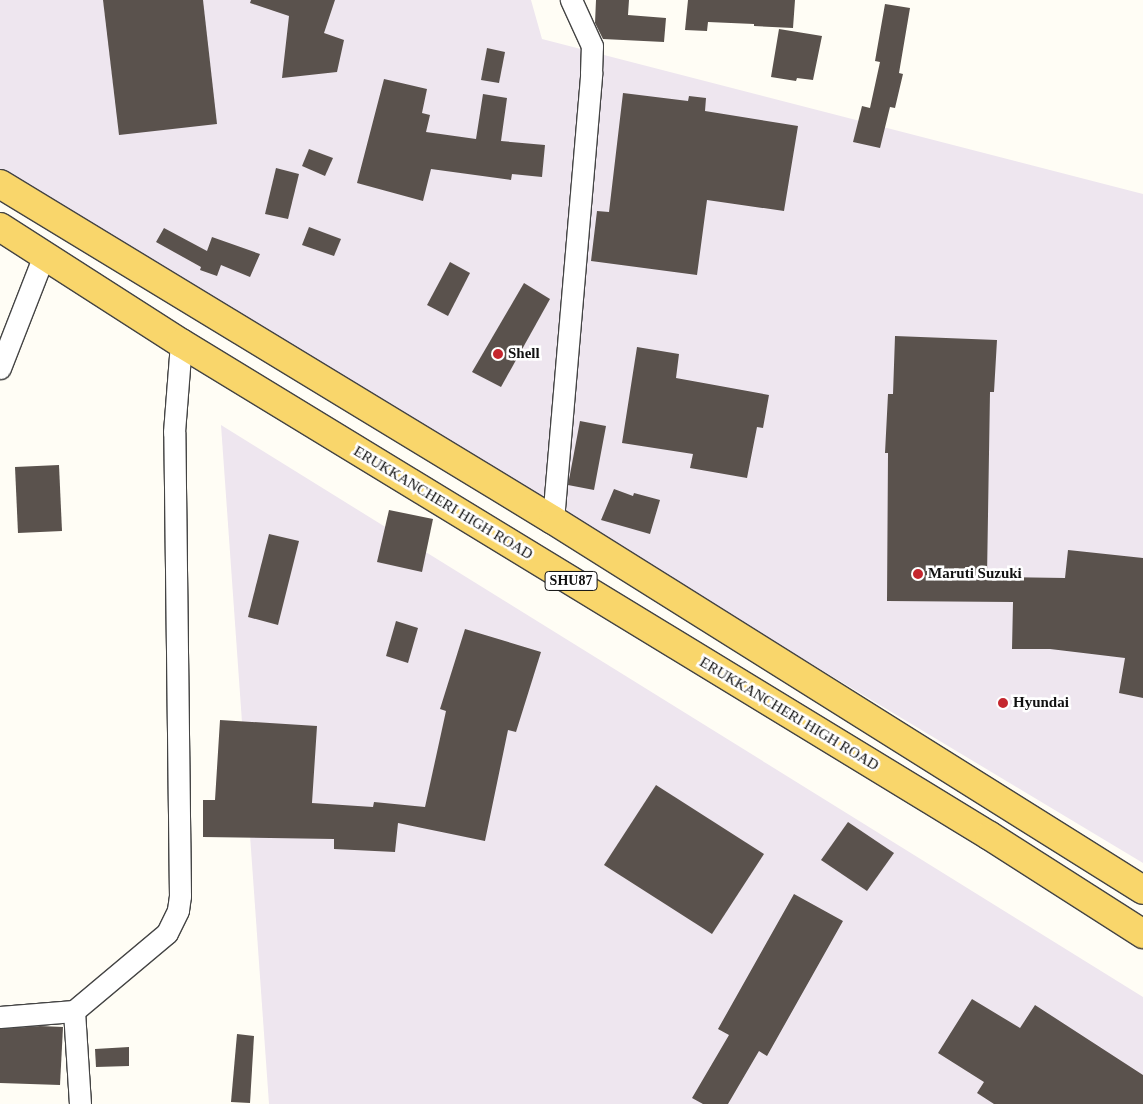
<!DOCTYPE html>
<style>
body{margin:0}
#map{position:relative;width:1143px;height:1104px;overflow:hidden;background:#fffdf5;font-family:Georgia,serif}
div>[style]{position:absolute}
.industrial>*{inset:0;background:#eee6ef}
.building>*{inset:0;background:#5a524d}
.roads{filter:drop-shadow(1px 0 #444) drop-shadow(-1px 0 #444) drop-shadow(0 1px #444) drop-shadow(0 -1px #444)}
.minor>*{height:21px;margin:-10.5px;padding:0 10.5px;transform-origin:10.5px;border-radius:10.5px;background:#fff}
.primary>*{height:28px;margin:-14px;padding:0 14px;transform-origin:14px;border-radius:14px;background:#f9d66b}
.dots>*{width:14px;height:14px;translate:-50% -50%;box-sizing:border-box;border:2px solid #fff;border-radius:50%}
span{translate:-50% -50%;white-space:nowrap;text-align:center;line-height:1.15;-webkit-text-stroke:5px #fff;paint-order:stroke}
.shield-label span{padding:1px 4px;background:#fff;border:1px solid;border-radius:4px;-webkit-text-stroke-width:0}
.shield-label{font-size:14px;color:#111;font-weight:700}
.poi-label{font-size:15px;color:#111;font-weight:700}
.left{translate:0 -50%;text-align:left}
.street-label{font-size:15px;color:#111}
</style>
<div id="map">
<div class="industrial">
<i style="clip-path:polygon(0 0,531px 0,542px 39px,1143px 194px,1143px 863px,0 177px)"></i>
<i style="clip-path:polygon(221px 425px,1143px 997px,1143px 1104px,269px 1104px)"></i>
</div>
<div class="building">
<i style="clip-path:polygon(103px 0,203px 0,217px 124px,119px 135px)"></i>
<i style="clip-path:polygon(251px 0,335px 0,324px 33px,344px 40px,337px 72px,282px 78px,289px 16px,250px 3px)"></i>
<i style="clip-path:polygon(596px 0,629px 0,628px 15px,666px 18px,664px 42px,603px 39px,595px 23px)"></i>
<i style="clip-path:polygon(688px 0,795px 0,793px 28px,754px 26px,754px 24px,708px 22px,707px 31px,685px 30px)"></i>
<i style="clip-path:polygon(885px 4px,910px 8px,899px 73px,903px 74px,895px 108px,890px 107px,880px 148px,853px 142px,862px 106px,870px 108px,880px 62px,875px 61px)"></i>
<i style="clip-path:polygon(779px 29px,822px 36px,813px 80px,797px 78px,796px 81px,771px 77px)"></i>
<i style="clip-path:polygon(487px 48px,505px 52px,499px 83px,481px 80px)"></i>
<i style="clip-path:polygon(384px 79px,427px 89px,422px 113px,430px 115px,426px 132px,476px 139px,483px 94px,507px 98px,501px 141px,545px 145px,542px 177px,512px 174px,511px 180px,431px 169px,423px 201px,357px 183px)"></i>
<i style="clip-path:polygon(623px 93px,688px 101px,689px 96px,706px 98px,705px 111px,798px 126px,784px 211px,707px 200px,697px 275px,591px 261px,597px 211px,609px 212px)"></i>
<i style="clip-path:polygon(309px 149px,333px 158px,325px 176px,302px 166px)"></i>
<i style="clip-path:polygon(276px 168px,299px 174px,288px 219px,265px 214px)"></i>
<i style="clip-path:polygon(309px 227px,341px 239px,334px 256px,302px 245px)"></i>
<i style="clip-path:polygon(164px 228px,207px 251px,212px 237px,260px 254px,250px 277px,221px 265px,217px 276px,200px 270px,201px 267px,156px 242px)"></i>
<i style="clip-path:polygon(450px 262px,470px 273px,448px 316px,427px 305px)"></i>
<i style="clip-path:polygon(524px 283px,550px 299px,501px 387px,472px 372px)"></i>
<i style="clip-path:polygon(895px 336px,997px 340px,994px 392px,990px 392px,987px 577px,1065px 578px,1068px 550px,1143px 558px,1143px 698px,1119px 693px,1125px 658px,1050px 649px,1012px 649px,1013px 602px,887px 601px,888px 453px,885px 453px,888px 394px,893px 394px)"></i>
<i style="clip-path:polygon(637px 347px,679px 354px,676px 378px,769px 395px,763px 428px,757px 427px,747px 478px,690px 468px,693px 454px,622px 443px)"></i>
<i style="clip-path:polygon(580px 421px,606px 426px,594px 490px,568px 485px)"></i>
<i style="clip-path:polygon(59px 465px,62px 531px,18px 533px,15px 467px)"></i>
<i style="clip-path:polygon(614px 489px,633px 496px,634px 493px,660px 500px,650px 534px,601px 520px)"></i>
<i style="clip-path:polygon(389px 510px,433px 519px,422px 572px,377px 562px)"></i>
<i style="clip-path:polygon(269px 534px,299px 541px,278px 625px,248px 617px)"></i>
<i style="clip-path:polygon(396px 621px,418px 628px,408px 663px,386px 656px)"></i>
<i style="clip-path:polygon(465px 629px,541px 652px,516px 732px,508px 730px,485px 841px,398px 823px,395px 852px,334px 849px,334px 839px,203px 837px,203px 800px,215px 800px,220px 720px,317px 726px,312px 803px,373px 807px,374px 802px,425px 807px,446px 711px,440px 709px)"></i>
<i style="clip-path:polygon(656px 785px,764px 854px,712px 934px,604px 865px)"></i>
<i style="clip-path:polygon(848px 822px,894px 853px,867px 891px,821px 860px)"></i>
<i style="clip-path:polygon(794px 894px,843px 921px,767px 1056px,759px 1051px,728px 1104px,703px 1104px,692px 1098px,729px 1035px,718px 1029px)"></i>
<i style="clip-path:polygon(972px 999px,1020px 1028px,1035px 1005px,1143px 1075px,1143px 1104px,994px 1104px,977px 1093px,984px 1082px,938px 1053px)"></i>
<i style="clip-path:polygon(40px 1026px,63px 1027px,60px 1085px,0 1083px,0 1029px)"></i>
<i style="clip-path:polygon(237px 1034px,254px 1036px,250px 1103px,231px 1102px)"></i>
<i style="clip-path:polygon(129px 1047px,129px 1066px,96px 1067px,95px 1049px)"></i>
</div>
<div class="roads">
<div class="minor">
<i style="left:0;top:368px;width:121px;rotate:-68.7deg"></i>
<i style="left:553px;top:520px;width:449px;rotate:-85.1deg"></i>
<i style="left:591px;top:73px;width:27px;rotate:-88deg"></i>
<i style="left:592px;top:46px;width:51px;rotate:-114.5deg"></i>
<i style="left:0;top:1017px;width:74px;rotate:-4.6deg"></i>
<i style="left:80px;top:1104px;width:93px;rotate:-93.7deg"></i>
<i style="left:74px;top:1011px;width:121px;rotate:-40deg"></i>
<i style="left:167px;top:933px;width:25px;rotate:-64deg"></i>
<i style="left:178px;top:910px;width:14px;rotate:-82deg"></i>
<i style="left:180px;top:896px;width:464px;rotate:-90.7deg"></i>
<i style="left:174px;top:432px;width:89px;rotate:-85.5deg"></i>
</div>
<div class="primary">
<i style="left:0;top:184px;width:647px;rotate:31.28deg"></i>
<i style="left:553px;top:520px;width:696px;rotate:32.09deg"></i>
<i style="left:0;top:227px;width:215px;rotate:32.7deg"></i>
<i style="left:181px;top:343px;width:947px;rotate:31.36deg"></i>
<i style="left:990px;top:836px;width:182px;rotate:32.6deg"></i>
</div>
</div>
<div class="dots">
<i style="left:498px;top:354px;background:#c4262e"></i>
<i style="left:918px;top:574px;background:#c4262e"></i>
<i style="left:1003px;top:703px;background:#c4262e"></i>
</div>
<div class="shield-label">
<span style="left:571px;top:581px">SHU87</span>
</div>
<div class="poi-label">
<span class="left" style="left:508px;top:354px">Shell</span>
<span class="left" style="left:928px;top:574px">Maruti Suzuki</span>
<span class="left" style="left:1013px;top:703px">Hyundai</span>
</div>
<div class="street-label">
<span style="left:443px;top:503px;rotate:31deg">ERUKKANCHERI HIGH ROAD</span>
<span style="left:789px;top:714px;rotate:31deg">ERUKKANCHERI HIGH ROAD</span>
</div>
</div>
